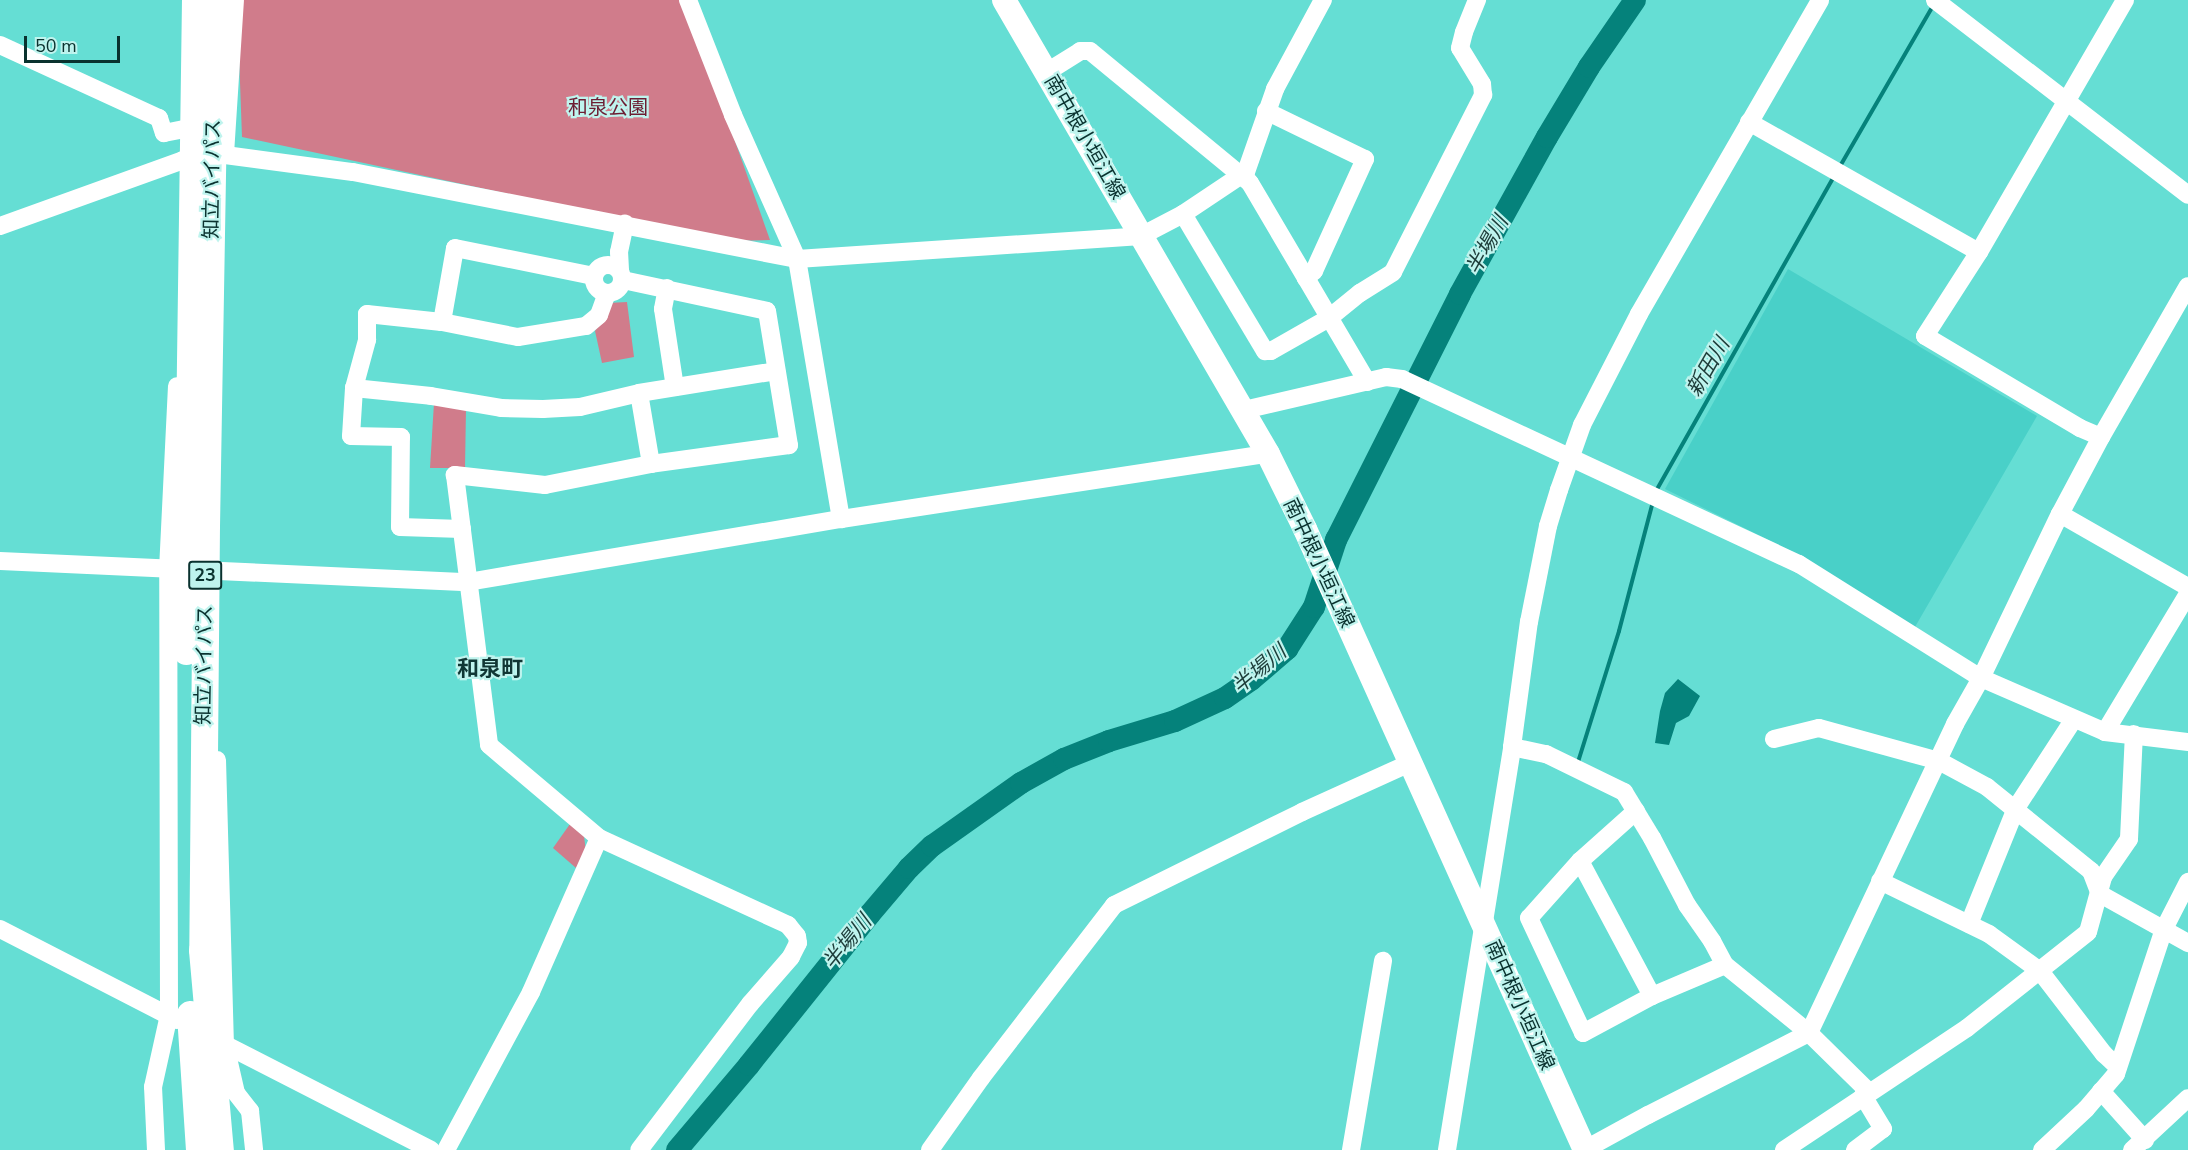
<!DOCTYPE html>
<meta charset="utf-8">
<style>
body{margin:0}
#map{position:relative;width:2188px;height:1150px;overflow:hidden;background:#65ded4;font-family:"Nunito Sans","Noto Sans JP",sans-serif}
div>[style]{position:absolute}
.built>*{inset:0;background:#49d0c8}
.green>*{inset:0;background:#d07c8b}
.water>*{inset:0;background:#05827b}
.stream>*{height:4px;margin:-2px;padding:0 2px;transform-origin:2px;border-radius:2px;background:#05827b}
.river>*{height:22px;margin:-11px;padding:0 11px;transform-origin:11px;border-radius:11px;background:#05827b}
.minor>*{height:18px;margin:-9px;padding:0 9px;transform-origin:9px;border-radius:9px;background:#fff}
.minor>.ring{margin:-9px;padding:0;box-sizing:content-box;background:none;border:18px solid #fff;border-radius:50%}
.major>*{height:24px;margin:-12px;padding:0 12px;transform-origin:12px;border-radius:12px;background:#fff}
.highway>*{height:27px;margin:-13.5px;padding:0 13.5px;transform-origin:13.5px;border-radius:13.5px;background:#fff}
span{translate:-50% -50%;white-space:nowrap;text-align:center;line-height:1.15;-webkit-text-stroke:4.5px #bff4ee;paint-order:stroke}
.shield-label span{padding:2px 4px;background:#bff4ee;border:2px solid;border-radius:4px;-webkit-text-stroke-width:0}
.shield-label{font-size:18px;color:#0a322f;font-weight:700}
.park-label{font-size:20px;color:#6c1d32}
.street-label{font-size:20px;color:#0a322f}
.water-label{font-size:21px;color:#1d3c39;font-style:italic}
.quarter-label{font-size:22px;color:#103735;font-weight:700}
.scale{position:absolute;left:24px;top:36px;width:96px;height:27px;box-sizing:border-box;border:3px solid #0a322f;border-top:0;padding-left:8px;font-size:18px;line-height:21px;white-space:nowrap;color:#0a322f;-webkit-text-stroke:4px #bff4ee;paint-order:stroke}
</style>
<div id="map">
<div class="built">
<i style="clip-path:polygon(1788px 269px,2037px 416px,1915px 627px,1785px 548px,1665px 489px)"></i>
</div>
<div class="green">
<i style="clip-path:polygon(237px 0,685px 0,770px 240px,728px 241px,242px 137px)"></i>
<i style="clip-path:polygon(627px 302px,634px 357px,602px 363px,595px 331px,603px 319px,608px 303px)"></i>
<i style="clip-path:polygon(434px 403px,466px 408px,465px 468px,430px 468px)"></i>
<i style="clip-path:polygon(570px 824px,584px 836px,586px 852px,576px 868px,553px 848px)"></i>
</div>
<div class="water">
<i style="clip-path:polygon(1678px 679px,1700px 696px,1689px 716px,1676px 723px,1669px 745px,1655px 743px,1660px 711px,1665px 693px)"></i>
</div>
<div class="stream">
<i style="left:1839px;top:168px;width:184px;rotate:-59.9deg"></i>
<i style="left:1656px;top:491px;width:361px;rotate:-60.5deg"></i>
<i style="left:1578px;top:762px;width:137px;rotate:-72.6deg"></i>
<i style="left:1619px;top:631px;width:134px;rotate:-75.3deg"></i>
</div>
<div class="river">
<i style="left:677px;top:1150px;width:111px;rotate:-49.7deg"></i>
<i style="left:749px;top:1065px;width:193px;rotate:-51.3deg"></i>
<i style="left:870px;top:914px;width:60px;rotate:-49.7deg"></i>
<i style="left:909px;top:868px;width:32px;rotate:-44deg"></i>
<i style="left:932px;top:846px;width:109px;rotate:-35.3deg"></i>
<i style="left:1021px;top:783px;width:49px;rotate:-29.2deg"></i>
<i style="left:1064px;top:759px;width:48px;rotate:-21.8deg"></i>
<i style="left:1109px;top:741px;width:69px;rotate:-16.9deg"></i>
<i style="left:1175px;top:721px;width:55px;rotate:-24.7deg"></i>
<i style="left:1225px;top:698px;width:32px;rotate:-35deg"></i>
<i style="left:1251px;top:680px;width:48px;rotate:-40.7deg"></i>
<i style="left:1287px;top:649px;width:50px;rotate:-57.3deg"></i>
<i style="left:1314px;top:607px;width:71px;rotate:-71.8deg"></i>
<i style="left:1336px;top:540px;width:275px;rotate:-63.2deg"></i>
<i style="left:1460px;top:294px;width:179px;rotate:-61deg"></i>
<i style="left:1547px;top:137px;width:82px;rotate:-59deg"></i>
<i style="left:1589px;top:67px;width:81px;rotate:-55.5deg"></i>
</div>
<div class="minor">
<i style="left:688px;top:0;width:123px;rotate:68.6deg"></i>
<i style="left:733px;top:115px;width:158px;rotate:66deg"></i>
<i style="left:797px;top:259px;width:264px;rotate:80.4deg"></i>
<i style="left:1935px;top:0;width:319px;rotate:37.6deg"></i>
<i style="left:0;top:45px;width:175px;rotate:24.7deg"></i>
<i style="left:159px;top:118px;width:16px;rotate:72deg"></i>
<i style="left:164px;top:133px;width:20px;rotate:-11deg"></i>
<i style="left:1047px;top:72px;width:39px;rotate:-32deg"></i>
<i style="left:1080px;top:51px;width:10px"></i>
<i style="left:1090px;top:51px;width:207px;rotate:39.5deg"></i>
<i style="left:1250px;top:183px;width:231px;rotate:59.5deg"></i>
<i style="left:1266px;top:111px;width:110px;rotate:25.9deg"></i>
<i style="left:1365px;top:159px;width:123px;rotate:114.5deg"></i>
<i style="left:1314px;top:271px;width:11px;rotate:139deg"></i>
<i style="left:1749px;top:122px;width:264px;rotate:29.5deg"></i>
<i style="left:225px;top:154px;width:154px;rotate:-86.3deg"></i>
<i style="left:1183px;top:214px;width:160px;rotate:59.1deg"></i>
<i style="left:1265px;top:351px;width:6px"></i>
<i style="left:1271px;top:351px;width:67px;rotate:-29.6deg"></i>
<i style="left:1329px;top:318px;width:40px;rotate:-39deg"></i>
<i style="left:1360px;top:293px;width:39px;rotate:-32deg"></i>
<i style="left:1393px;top:272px;width:199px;rotate:-63deg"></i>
<i style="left:1483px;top:95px;width:11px;rotate:-95deg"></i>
<i style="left:1482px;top:84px;width:42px;rotate:-121.4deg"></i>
<i style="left:1460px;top:48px;width:16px;rotate:-76deg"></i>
<i style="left:1464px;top:32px;width:35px;rotate:-68deg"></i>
<i style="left:0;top:226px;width:195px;rotate:-19.8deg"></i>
<i style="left:183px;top:160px;width:42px;rotate:-6.8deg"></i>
<i style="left:225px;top:155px;width:129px;rotate:7.6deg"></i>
<i style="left:353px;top:172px;width:452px;rotate:11.1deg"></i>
<i style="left:797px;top:259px;width:345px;rotate:-3.8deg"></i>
<i style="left:1141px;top:236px;width:47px;rotate:-27.6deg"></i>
<i style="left:1183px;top:214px;width:76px;rotate:-33.7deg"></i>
<i style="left:1246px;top:172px;width:88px;rotate:-70.7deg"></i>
<i style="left:1275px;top:89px;width:101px;rotate:-61.7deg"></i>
<i class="ring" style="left:594px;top:265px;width:10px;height:10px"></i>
<i style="left:620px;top:270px;width:18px;rotate:-93deg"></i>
<i style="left:619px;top:252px;width:29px;rotate:-78deg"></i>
<i style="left:623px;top:280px;width:147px;rotate:12.1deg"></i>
<i style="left:767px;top:311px;width:136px;rotate:80.7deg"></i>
<i style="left:789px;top:445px;width:139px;rotate:172.2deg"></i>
<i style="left:651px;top:464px;width:108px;rotate:168.8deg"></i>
<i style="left:545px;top:485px;width:91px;rotate:-173.7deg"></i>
<i style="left:455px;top:475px;width:272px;rotate:82.8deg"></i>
<i style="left:489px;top:745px;width:144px;rotate:40.2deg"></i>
<i style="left:599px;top:838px;width:208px;rotate:24.7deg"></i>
<i style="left:788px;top:925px;width:14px;rotate:51deg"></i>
<i style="left:797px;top:936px;width:7px;rotate:82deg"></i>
<i style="left:798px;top:943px;width:16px;rotate:117deg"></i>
<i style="left:791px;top:957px;width:62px;rotate:131.1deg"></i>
<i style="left:750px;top:1004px;width:183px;rotate:127.2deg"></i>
<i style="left:667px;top:288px;width:21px;rotate:101deg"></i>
<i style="left:663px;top:309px;width:79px;rotate:81.3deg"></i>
<i style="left:442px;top:322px;width:75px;rotate:-80deg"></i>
<i style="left:455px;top:248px;width:142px;rotate:11.4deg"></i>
<i style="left:354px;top:388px;width:77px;rotate:5.9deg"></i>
<i style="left:431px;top:396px;width:71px;rotate:9.7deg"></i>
<i style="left:501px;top:408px;width:42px;rotate:1.4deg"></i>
<i style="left:543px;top:409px;width:37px;rotate:-3deg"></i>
<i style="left:580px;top:407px;width:61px;rotate:-13.3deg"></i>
<i style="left:639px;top:393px;width:139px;rotate:-9.1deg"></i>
<i style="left:639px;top:393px;width:72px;rotate:80.4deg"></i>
<i style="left:1244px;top:410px;width:146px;rotate:-13.1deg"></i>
<i style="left:1386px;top:377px;width:16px;rotate:7deg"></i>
<i style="left:1402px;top:379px;width:438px;rotate:25deg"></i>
<i style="left:1799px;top:564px;width:215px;rotate:32.1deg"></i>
<i style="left:1981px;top:678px;width:135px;rotate:23.5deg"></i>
<i style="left:2105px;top:732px;width:84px;rotate:6.9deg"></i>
<i style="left:2101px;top:437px;width:23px;rotate:-157deg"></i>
<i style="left:2080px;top:428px;width:180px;rotate:-149.3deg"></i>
<i style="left:1925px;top:336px;width:100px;rotate:-57.3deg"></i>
<i style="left:1979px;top:252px;width:291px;rotate:-59.9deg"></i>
<i style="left:2060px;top:514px;width:147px;rotate:29.7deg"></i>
<i style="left:462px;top:529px;width:62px;rotate:-178.2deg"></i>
<i style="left:400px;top:527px;width:90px;rotate:-89.4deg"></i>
<i style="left:401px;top:437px;width:50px;rotate:-178.9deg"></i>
<i style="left:351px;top:436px;width:48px;rotate:-86.4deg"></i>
<i style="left:354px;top:388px;width:50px;rotate:-74.8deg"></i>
<i style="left:367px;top:340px;width:26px;rotate:-90deg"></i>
<i style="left:367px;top:314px;width:75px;rotate:6.1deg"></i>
<i style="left:442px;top:322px;width:77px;rotate:11.2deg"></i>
<i style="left:518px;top:337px;width:69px;rotate:-9.2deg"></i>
<i style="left:586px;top:326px;width:17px;rotate:-40deg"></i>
<i style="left:599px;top:315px;width:23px;rotate:-70deg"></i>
<i style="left:0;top:561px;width:468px;rotate:2.6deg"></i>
<i style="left:468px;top:582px;width:378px;rotate:-9.6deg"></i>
<i style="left:841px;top:519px;width:432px;rotate:-8.7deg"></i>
<i style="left:2105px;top:732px;width:161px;rotate:-59deg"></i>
<i style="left:1774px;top:739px;width:46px;rotate:-13.7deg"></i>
<i style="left:1819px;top:728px;width:124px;rotate:15.4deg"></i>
<i style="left:1939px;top:761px;width:55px;rotate:28.4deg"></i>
<i style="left:1987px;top:787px;width:134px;rotate:38.9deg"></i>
<i style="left:2091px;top:871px;width:25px;rotate:69deg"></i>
<i style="left:2100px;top:894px;width:101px;rotate:29.1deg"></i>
<i style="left:1512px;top:747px;width:35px;rotate:12deg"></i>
<i style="left:1546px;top:754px;width:87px;rotate:26deg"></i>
<i style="left:1624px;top:792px;width:54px;rotate:58.7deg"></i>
<i style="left:1652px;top:838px;width:76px;rotate:62.4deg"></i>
<i style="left:1687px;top:905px;width:44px;rotate:55.2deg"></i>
<i style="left:1712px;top:941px;width:27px;rotate:62deg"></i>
<i style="left:1725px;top:965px;width:108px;rotate:39deg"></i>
<i style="left:1809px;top:1033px;width:84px;rotate:44.5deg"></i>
<i style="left:217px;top:760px;width:285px;rotate:88.4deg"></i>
<i style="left:225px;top:1045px;width:49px;rotate:77.1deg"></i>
<i style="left:236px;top:1093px;width:23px;rotate:52deg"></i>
<i style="left:250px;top:1111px;width:39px;rotate:84deg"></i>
<i style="left:1636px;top:811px;width:75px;rotate:138.2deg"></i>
<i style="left:1580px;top:861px;width:76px;rotate:131.8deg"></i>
<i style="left:1529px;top:918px;width:127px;rotate:64.8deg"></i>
<i style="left:1583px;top:1033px;width:78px;rotate:-28.2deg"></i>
<i style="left:1652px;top:996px;width:79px;rotate:-23deg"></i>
<i style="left:1580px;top:861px;width:153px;rotate:61.9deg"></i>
<i style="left:1880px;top:881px;width:121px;rotate:25.9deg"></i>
<i style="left:1989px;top:934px;width:63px;rotate:36deg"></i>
<i style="left:2040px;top:971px;width:105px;rotate:52.4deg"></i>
<i style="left:2104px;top:1054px;width:19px;rotate:43deg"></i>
<i style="left:1969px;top:924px;width:125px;rotate:-67.9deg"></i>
<i style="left:2016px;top:808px;width:106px;rotate:-56.9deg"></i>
<i style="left:0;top:929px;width:199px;rotate:27.2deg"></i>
<i style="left:218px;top:1041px;width:239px;rotate:27.1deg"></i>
<i style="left:2101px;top:1091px;width:66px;rotate:48.1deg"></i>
<i style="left:156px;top:1150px;width:63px;rotate:-92.7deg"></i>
<i style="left:153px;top:1087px;width:74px;rotate:-77.5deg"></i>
<i style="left:169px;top:1015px;width:445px;rotate:-90.1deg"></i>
<i style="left:168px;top:570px;width:184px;rotate:-87.2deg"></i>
<i style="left:446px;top:1150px;width:179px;rotate:-61.7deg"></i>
<i style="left:531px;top:992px;width:168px;rotate:-66.2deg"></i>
<i style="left:930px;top:1150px;width:88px;rotate:-54.7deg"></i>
<i style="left:981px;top:1078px;width:218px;rotate:-52.4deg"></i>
<i style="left:1114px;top:905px;width:210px;rotate:-26.3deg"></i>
<i style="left:1302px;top:812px;width:119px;rotate:-24.4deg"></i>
<i style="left:1351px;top:1150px;width:192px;rotate:-80.4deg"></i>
<i style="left:1447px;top:1150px;width:408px;rotate:-80.8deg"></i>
<i style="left:1512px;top:747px;width:126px;rotate:-82.3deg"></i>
<i style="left:1529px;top:622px;width:98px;rotate:-78.8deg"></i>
<i style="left:1548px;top:526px;width:38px;rotate:-73deg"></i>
<i style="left:1559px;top:490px;width:69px;rotate:-70.5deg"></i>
<i style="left:1582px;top:425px;width:125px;rotate:-62.8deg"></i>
<i style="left:1639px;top:314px;width:362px;rotate:-60deg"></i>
<i style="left:1584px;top:1150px;width:73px;rotate:-28.7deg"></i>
<i style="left:1648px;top:1115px;width:181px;rotate:-27deg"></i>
<i style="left:1809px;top:1033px;width:342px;rotate:-64.7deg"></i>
<i style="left:1955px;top:724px;width:53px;rotate:-60.5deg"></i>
<i style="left:1981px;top:678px;width:182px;rotate:-64.3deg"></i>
<i style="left:2060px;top:514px;width:87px;rotate:-62deg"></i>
<i style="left:2101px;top:437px;width:174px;rotate:-60.1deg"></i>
<i style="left:1784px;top:1150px;width:220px;rotate:-33.7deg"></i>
<i style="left:1967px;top:1028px;width:154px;rotate:-38.4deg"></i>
<i style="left:2088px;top:932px;width:57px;rotate:-74.7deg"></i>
<i style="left:2103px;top:877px;width:46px;rotate:-55.6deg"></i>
<i style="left:2129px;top:839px;width:105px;rotate:-87.3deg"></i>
<i style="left:1855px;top:1150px;width:35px;rotate:-37deg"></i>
<i style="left:1883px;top:1129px;width:39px;rotate:-121deg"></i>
<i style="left:2042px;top:1150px;width:60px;rotate:-43deg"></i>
<i style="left:2086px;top:1109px;width:46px;rotate:-49.4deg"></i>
<i style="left:2116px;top:1074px;width:153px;rotate:-71.7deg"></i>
<i style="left:2164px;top:929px;width:53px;rotate:-62.9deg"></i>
<i style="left:2132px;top:1150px;width:76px;rotate:-42.9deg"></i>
</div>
<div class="major">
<i style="left:1004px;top:0;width:525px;rotate:59.82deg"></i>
<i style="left:1268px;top:454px;width:84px;rotate:63.7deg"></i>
<i style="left:1305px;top:529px;width:681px;rotate:65.73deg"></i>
</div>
<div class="highway">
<i style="left:215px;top:0;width:525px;rotate:90.98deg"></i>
<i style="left:206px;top:525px;width:425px;rotate:90.5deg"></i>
<i style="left:202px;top:950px;width:201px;rotate:84.9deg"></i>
<i style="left:186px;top:651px;width:651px;rotate:-89.21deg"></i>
<i style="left:190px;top:1014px;width:136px;rotate:86.2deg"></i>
</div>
<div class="shield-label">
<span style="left:205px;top:575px">23</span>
</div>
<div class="park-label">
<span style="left:608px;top:107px">和泉公園</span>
</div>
<div class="street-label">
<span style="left:1085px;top:137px;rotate:60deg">南中根小垣江線</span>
<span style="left:212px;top:179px;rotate:-89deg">知立バイパス</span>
<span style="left:1319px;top:563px;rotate:65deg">南中根小垣江線</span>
<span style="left:204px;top:665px;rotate:-89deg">知立バイパス</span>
<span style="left:1520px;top:1005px;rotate:66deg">南中根小垣江線</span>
</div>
<div class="water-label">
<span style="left:1487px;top:245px;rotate:-61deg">半場川</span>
<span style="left:1708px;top:367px;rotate:-60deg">新田川</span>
<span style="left:1259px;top:669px;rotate:-40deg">半場川</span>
<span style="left:847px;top:942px;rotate:-51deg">半場川</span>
</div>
<div class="quarter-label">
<span style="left:490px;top:670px">和泉町</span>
</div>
<div class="scale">50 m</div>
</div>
